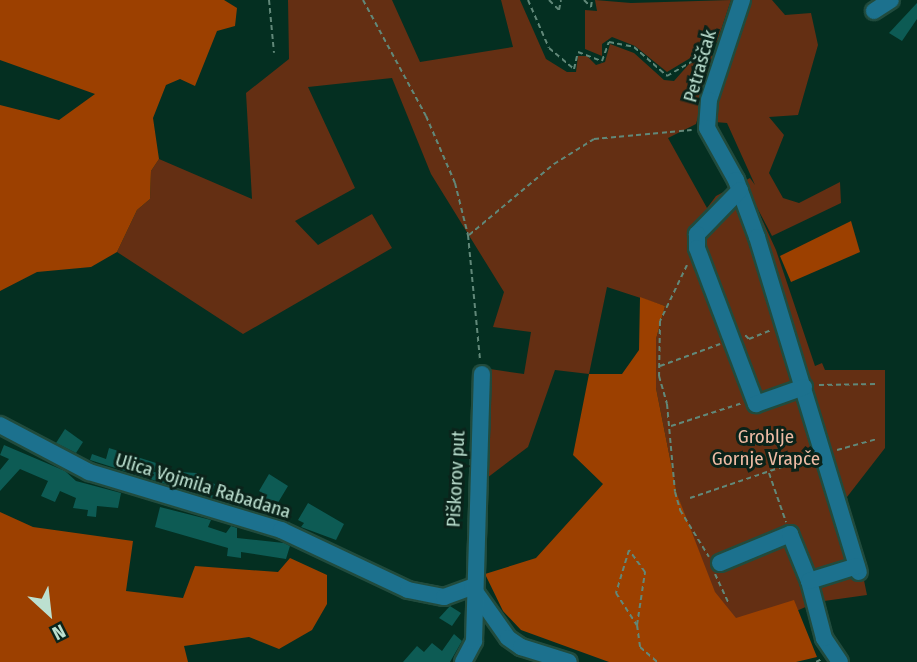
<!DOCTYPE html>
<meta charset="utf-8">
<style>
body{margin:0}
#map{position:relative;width:917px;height:662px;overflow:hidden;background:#042f21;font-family:"Fira Sans Condensed",sans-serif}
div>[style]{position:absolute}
.green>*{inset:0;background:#642f13}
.forest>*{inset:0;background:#9c4000}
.building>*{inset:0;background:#0d5b54}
.path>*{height:2px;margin-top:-1px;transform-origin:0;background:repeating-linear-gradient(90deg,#618879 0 5px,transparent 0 8.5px)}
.roads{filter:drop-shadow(2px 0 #214b3d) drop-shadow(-2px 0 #214b3d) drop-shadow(0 2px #214b3d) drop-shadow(0 -2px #214b3d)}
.minor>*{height:16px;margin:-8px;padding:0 8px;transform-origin:8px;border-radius:8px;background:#1c718e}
span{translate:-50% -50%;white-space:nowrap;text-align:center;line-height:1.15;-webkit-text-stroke:6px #0a231a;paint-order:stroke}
.street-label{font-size:19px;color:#bce0d0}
.park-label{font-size:19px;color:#eebba4}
.north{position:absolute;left:14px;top:578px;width:70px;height:70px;-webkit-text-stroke:5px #0a231a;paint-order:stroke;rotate:153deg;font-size:19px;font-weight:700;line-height:28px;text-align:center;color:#bce0d0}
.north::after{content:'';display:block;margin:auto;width:24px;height:32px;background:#bce0d0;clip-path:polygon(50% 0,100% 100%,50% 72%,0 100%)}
</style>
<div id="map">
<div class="green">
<i style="clip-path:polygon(288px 0,392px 0,420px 62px,513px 47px,501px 0,520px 0,546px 59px,567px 72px,576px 72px,578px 56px,587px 56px,596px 65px,605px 62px,610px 44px,634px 53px,664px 80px,674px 81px,689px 64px,716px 54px,696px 124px,668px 138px,707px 208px,716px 196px,750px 178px,755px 185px,727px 123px,715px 122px,712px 107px,751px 0,772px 0,785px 15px,811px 13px,818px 45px,798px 115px,769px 117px,784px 135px,769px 173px,783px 198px,799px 203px,840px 182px,841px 203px,772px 236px,753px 200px,776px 250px,815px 366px,822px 363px,825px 370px,885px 370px,885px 448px,847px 497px,867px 595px,817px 602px,737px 637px,705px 574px,677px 494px,656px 388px,656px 339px,665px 306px,607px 287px,589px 374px,555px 370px,528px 447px,487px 478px,490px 369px,524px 374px,531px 332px,493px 327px,504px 292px,431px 174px,392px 78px,308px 87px,355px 188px,295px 221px,318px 245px,372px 214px,392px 248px,243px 334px,117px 252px,137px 210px,150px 199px,151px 171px,159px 159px,252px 199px,246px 93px,289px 59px)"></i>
<i style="clip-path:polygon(595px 0,631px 3px,731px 0,717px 42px,667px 72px,635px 46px,612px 37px,602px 44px,602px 56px,585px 49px,585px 10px,597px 11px)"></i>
</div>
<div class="forest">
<i style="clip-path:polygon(0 0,224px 0,237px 8px,235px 26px,217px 31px,195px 86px,180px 79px,166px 85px,153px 118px,159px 159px,151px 171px,150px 199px,137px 210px,117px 252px,91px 267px,37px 272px,0 291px,0 105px,59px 120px,95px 94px,0 60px)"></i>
<i style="clip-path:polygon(851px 221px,860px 252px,791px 282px,780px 256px)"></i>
<i style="clip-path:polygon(640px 297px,665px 306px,656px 339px,656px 388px,677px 494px,715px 592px,736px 618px,794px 600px,817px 657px,796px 662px,609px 662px,521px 630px,503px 611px,485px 574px,536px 558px,603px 484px,573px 455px,589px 374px,622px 374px,639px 350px)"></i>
<i style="clip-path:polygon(0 512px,33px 527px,133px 541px,126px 591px,183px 598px,195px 566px,278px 572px,290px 558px,327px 575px,327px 604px,312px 630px,279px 649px,249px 637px,184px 646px,188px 662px,0 662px)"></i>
</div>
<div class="building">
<i style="clip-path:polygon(917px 3px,917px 19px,902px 41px,889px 33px)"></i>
<i style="clip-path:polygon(65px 429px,83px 442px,76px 453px,56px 443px)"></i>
<i style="clip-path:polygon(4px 445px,65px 471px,76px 481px,121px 493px,118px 508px,97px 506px,96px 517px,87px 516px,88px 510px,73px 508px,76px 498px,60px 491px,55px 502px,41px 496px,48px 481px,20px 469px,0 491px,0 470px,9px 459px,0 455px)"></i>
<i style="clip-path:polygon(109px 448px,156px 463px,154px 472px,174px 475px,172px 486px,90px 460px,92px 454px,106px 459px)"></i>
<i style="clip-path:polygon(179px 472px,197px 473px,196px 479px,215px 484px,211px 495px,239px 497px,239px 506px,192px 492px,194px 482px,179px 481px)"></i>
<i style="clip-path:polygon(269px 474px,288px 486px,270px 516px,255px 511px,265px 495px,259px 491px)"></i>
<i style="clip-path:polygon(308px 503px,344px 524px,336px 540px,301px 527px,304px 523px,298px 520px)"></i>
<i style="clip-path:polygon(160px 507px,211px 520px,208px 527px,226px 533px,231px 526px,237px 528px,237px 538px,284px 543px,290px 546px,286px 559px,241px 552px,241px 558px,227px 556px,228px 548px,155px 527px)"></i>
<i style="clip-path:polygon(450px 606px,461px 613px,452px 626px,439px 618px)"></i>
<i style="clip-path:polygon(454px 634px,462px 641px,450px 662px,403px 662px,417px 646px,424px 652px,432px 643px,442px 651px)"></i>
</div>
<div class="path">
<i style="left:269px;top:0;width:53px;rotate:84.6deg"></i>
<i style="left:363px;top:0;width:132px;rotate:61.5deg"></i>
<i style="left:426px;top:116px;width:73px;rotate:66.6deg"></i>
<i style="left:455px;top:183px;width:54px;rotate:76deg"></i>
<i style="left:468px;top:235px;width:125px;rotate:84.5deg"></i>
<i style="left:528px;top:0;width:52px;rotate:66.4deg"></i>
<i style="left:549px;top:48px;width:33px;rotate:40deg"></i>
<i style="left:574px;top:69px;width:17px;rotate:-77deg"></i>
<i style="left:578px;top:52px;width:26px;rotate:21deg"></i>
<i style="left:602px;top:61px;width:20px;rotate:-70deg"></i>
<i style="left:609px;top:42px;width:25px;rotate:11deg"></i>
<i style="left:634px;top:47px;width:44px;rotate:41.3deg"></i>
<i style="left:667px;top:76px;width:50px;rotate:-30.2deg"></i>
<i style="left:549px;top:0;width:14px;rotate:45deg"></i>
<i style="left:559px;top:10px;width:10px;rotate:-79deg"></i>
<i style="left:584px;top:0;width:10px;rotate:45deg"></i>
<i style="left:591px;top:7px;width:7px;rotate:-82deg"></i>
<i style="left:469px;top:235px;width:111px;rotate:-39.9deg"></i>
<i style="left:554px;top:164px;width:47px;rotate:-32deg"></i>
<i style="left:594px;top:139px;width:98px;rotate:-5.2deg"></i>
<i style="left:687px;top:265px;width:62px;rotate:115.7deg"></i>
<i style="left:660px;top:321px;width:55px;rotate:91deg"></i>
<i style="left:659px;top:376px;width:29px;rotate:74deg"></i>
<i style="left:667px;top:404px;width:88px;rotate:84.8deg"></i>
<i style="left:675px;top:492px;width:19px;rotate:74deg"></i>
<i style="left:680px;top:510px;width:55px;rotate:58.3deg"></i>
<i style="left:745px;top:335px;width:6px;rotate:45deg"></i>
<i style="left:749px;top:339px;width:24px;rotate:-22deg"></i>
<i style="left:660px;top:366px;width:64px;rotate:-20.1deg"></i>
<i style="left:819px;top:385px;width:58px;rotate:-1deg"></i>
<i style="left:671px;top:426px;width:75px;rotate:-17.9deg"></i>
<i style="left:837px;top:450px;width:41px;rotate:-15.4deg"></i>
<i style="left:769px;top:473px;width:52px;rotate:70.9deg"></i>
<i style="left:690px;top:498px;width:128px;rotate:-18.7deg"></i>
<i style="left:715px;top:574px;width:33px;rotate:65deg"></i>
<i style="left:637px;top:625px;width:54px;rotate:-81.4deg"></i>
<i style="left:645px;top:572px;width:27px;rotate:-126deg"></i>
<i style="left:629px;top:550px;width:45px;rotate:106.8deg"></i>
<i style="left:616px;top:593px;width:38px;rotate:57deg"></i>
<i style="left:637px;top:625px;width:22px;rotate:82deg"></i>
<i style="left:640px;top:647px;width:23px;rotate:41deg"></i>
<i style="left:816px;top:662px;width:7px;rotate:-27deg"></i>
</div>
<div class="roads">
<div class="minor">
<i style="left:742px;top:0;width:105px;rotate:108.3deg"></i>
<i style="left:709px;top:100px;width:28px;rotate:94deg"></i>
<i style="left:707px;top:128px;width:60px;rotate:60.9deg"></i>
<i style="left:736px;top:180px;width:61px;rotate:69.8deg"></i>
<i style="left:757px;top:237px;width:350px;rotate:73.1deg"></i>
<i style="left:874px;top:11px;width:20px;rotate:-33deg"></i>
<i style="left:740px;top:190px;width:62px;rotate:134.3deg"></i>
<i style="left:697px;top:234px;width:14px;rotate:90deg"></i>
<i style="left:697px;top:248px;width:167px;rotate:69.3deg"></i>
<i style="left:756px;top:404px;width:51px;rotate:-19.5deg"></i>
<i style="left:0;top:425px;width:101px;rotate:27.8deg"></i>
<i style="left:89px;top:472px;width:201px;rotate:16.8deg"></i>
<i style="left:281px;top:530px;width:140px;rotate:25.3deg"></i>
<i style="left:408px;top:590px;width:37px;rotate:11deg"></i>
<i style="left:444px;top:597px;width:30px;rotate:-20deg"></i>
<i style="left:720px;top:563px;width:76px;rotate:-22.5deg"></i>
<i style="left:790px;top:534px;width:51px;rotate:68deg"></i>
<i style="left:472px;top:587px;width:62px;rotate:54.8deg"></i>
<i style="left:508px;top:638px;width:16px;rotate:35deg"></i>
<i style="left:521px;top:647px;width:50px;rotate:17.4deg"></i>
<i style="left:463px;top:662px;width:24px;rotate:-62deg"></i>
<i style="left:474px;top:641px;width:267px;rotate:-88.3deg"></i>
<i style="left:840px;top:662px;width:29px;rotate:-124deg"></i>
<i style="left:824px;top:638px;width:59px;rotate:-104.7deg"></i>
<i style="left:809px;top:581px;width:50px;rotate:-17.4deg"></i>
</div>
</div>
<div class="street-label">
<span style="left:700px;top:66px;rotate:-74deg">Petraščak</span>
<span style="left:456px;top:479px;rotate:-87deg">Piškorov put</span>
<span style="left:203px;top:486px;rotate:17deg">Ulica Vojmila Rabadana</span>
</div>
<div class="park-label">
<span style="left:766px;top:448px">Groblje<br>Gornje Vrapče</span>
</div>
<div class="north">N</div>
</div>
